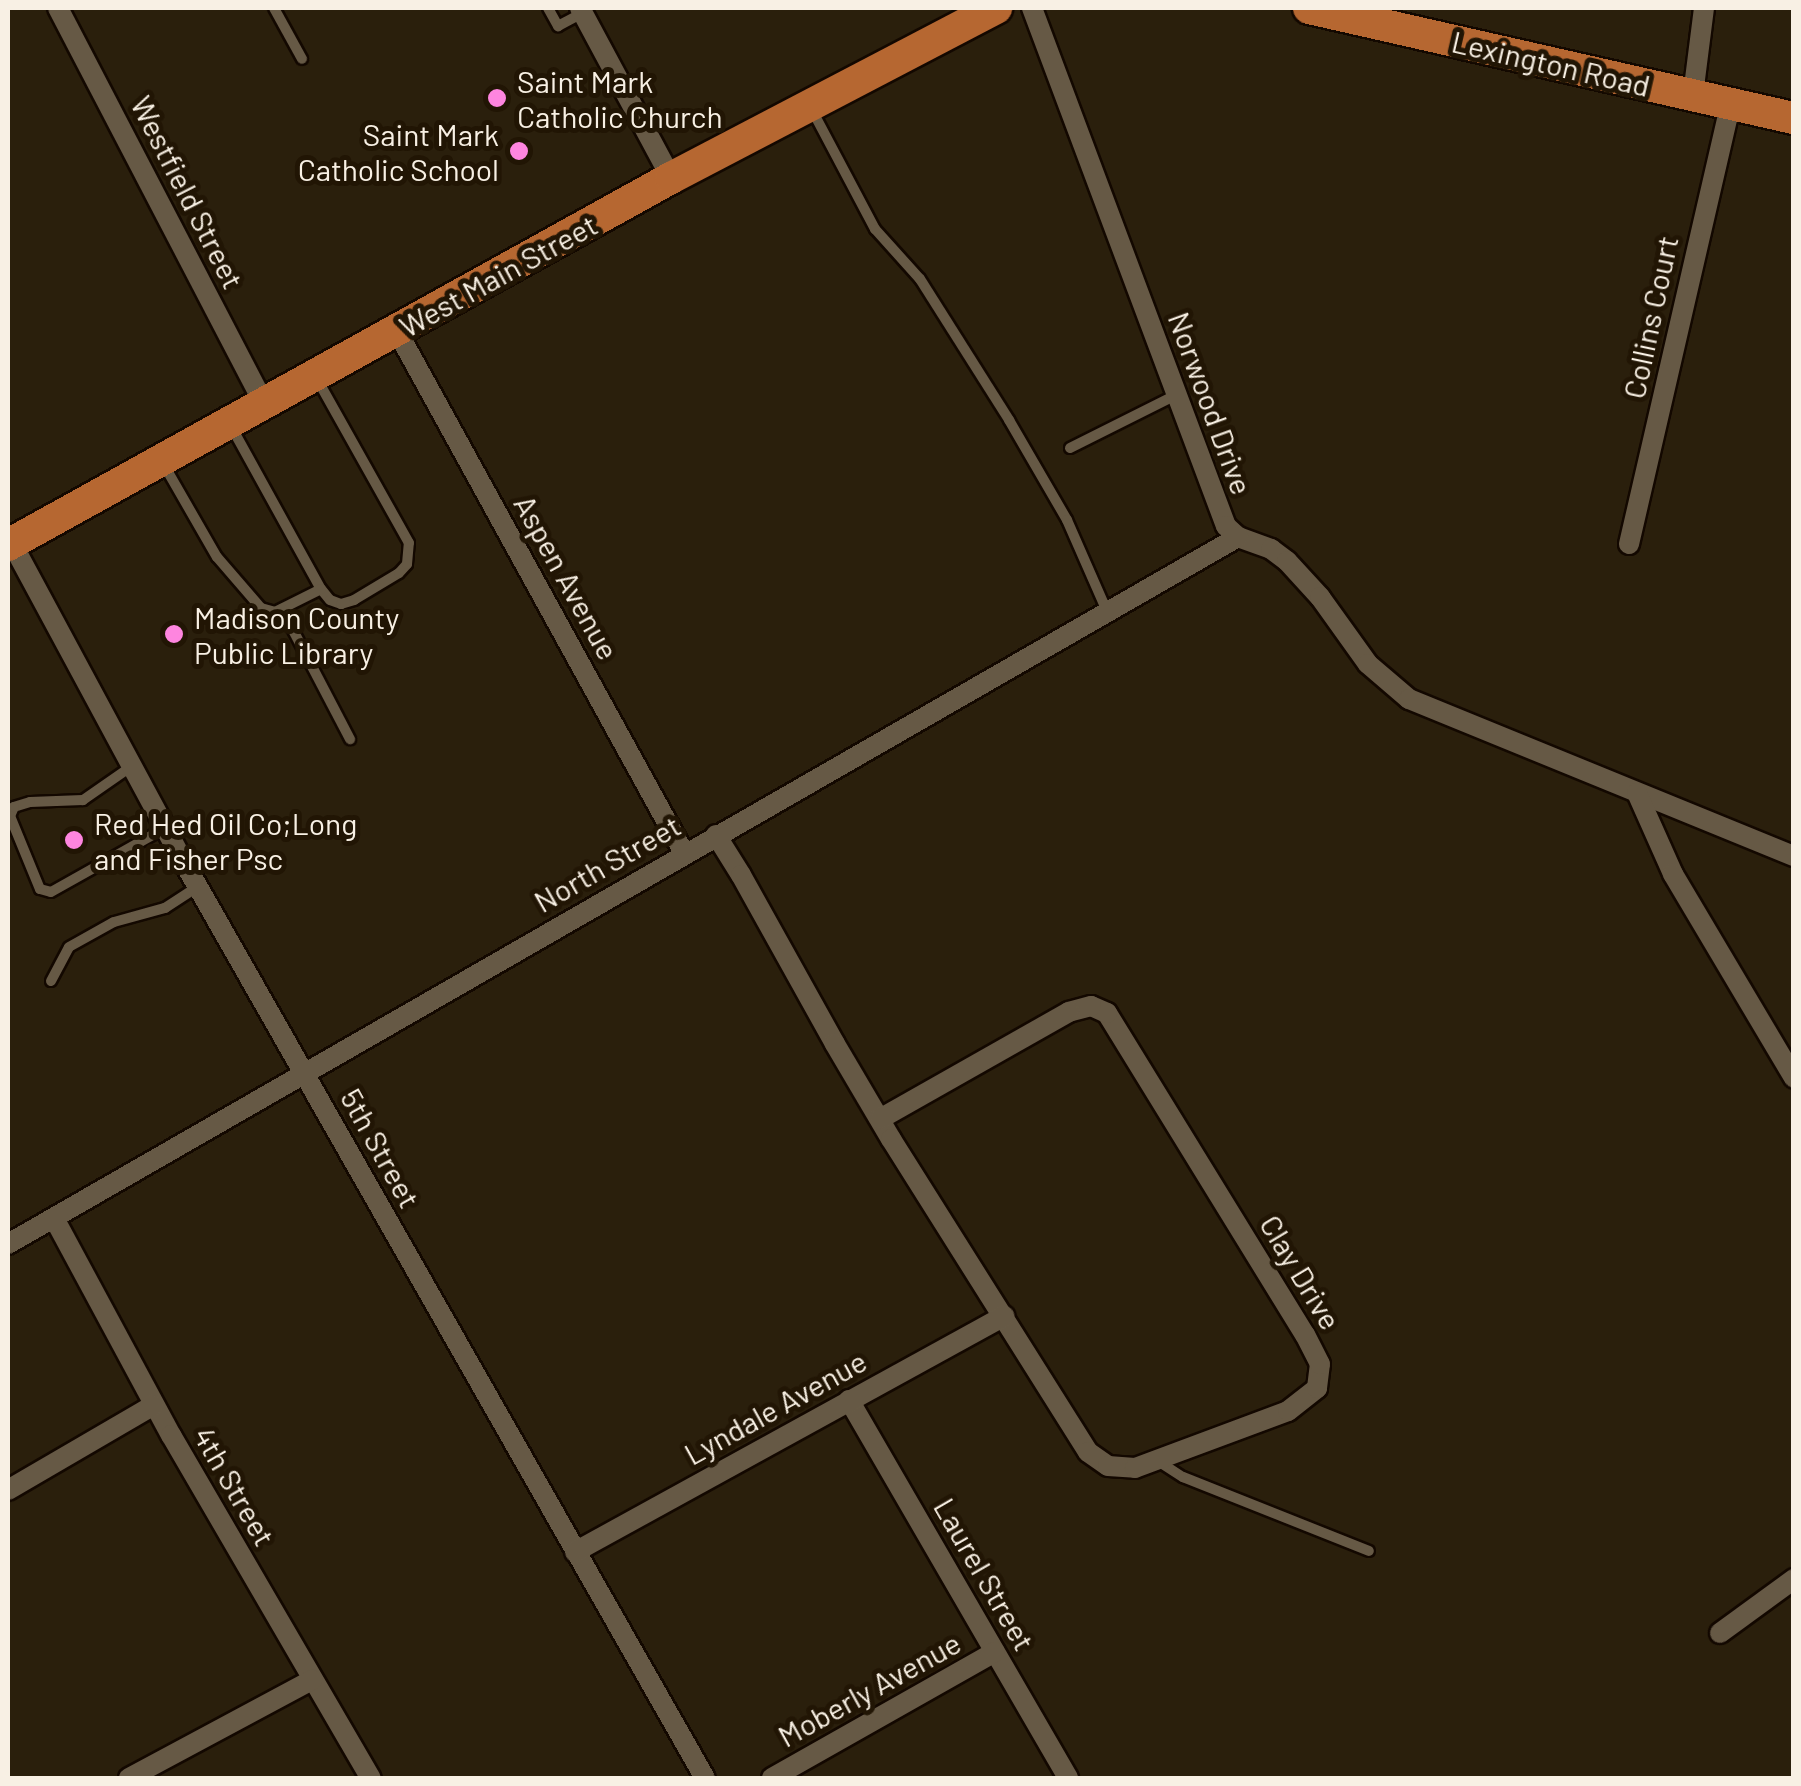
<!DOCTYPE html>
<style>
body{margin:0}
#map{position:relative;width:1801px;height:1786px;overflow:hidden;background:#2a1f0c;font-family:Barlow,sans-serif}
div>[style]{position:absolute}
.roads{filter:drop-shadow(2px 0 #130800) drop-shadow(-2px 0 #130800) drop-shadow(0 2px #130800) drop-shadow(0 -2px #130800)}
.service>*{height:10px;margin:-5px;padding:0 5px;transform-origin:5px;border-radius:5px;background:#665945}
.minor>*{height:20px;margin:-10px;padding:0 10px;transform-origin:10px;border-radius:10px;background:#665945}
.primary>*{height:32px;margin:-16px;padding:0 16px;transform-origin:16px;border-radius:16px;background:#b66731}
.dots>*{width:28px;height:28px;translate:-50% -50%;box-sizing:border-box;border:5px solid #211504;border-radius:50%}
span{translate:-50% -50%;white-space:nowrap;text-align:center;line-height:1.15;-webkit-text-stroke:10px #211504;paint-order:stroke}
.street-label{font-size:30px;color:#f8f0e4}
.poi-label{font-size:30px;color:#f8f0e4}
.left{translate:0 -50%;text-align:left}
.right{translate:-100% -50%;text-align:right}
.frame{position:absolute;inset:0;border:10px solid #f8f0e4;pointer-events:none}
</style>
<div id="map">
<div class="roads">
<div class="service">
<i style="left:274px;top:8px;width:58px;rotate:61.2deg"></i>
<i style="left:548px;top:8px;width:21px;rotate:61deg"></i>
<i style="left:558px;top:26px;width:27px;rotate:-28deg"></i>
<i style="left:812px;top:110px;width:135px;rotate:62.1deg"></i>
<i style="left:875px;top:229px;width:67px;rotate:48deg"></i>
<i style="left:920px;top:279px;width:167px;rotate:57.7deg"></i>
<i style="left:1009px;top:420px;width:116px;rotate:59.9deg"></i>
<i style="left:1067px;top:520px;width:99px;rotate:66.3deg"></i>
<i style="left:232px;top:428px;width:184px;rotate:61.1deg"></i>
<i style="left:321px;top:589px;width:14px;rotate:51deg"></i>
<i style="left:330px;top:600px;width:12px;rotate:20deg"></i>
<i style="left:341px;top:604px;width:14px;rotate:-17deg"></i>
<i style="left:354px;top:600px;width:52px;rotate:-31deg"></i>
<i style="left:399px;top:573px;width:12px;rotate:-48deg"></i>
<i style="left:407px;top:564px;width:21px;rotate:-85deg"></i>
<i style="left:409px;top:543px;width:188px;rotate:-119.3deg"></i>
<i style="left:1070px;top:448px;width:119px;rotate:-26.6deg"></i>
<i style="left:164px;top:465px;width:106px;rotate:60.1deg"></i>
<i style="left:217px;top:557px;width:67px;rotate:49.2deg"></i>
<i style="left:261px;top:608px;width:15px;rotate:16deg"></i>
<i style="left:275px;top:612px;width:51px;rotate:-26.6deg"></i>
<i style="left:282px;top:609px;width:147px;rotate:62.4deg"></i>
<i style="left:132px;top:766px;width:60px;rotate:145.2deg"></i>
<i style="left:83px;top:800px;width:53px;rotate:177.8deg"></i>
<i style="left:30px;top:802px;width:17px;rotate:163deg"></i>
<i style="left:14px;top:807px;width:10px;rotate:114deg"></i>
<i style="left:10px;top:816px;width:79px;rotate:67.7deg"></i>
<i style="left:40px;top:889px;width:11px;rotate:15deg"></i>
<i style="left:51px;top:892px;width:131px;rotate:-29.3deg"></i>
<i style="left:51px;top:981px;width:38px;rotate:-62deg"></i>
<i style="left:69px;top:947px;width:51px;rotate:-29.1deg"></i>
<i style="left:114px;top:922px;width:53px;rotate:-15.4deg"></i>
<i style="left:165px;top:908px;width:38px;rotate:-33deg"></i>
<i style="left:1158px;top:1461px;width:30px;rotate:33deg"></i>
<i style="left:1183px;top:1477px;width:200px;rotate:21.7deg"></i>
</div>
<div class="minor">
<i style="left:58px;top:8px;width:446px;rotate:62.5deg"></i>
<i style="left:580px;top:8px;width:193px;rotate:61.8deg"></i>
<i style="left:1032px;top:8px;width:553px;rotate:69.47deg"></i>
<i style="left:1226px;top:526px;width:16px;rotate:43deg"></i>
<i style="left:1238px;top:537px;width:35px;rotate:20deg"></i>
<i style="left:1271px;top:549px;width:20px;rotate:37deg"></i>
<i style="left:1287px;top:561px;width:49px;rotate:47.5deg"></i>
<i style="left:1320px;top:597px;width:82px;rotate:54.4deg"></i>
<i style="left:1368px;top:664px;width:54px;rotate:40.5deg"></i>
<i style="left:1409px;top:699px;width:416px;rotate:22.2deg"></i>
<i style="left:1693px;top:95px;width:88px;rotate:-82.8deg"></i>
<i style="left:397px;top:331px;width:596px;rotate:61.2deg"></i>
<i style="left:8px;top:536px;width:375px;rotate:61.7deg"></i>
<i style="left:186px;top:866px;width:1049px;rotate:60.36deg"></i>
<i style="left:1629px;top:544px;width:453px;rotate:-77deg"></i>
<i style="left:1637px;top:793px;width:89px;rotate:66deg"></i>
<i style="left:1673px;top:874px;width:237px;rotate:59.3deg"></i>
<i style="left:716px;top:835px;width:47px;rotate:58deg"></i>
<i style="left:741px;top:875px;width:193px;rotate:60.9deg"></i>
<i style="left:835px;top:1044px;width:110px;rotate:59.5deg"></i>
<i style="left:891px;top:1139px;width:370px;rotate:57.8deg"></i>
<i style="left:1088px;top:1452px;width:24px;rotate:35deg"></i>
<i style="left:1108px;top:1466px;width:27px;rotate:4deg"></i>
<i style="left:1135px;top:1468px;width:163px;rotate:-20.4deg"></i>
<i style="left:1288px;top:1411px;width:37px;rotate:-38deg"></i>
<i style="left:1317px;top:1388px;width:24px;rotate:-83deg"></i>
<i style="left:1320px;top:1364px;width:33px;rotate:-117deg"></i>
<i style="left:1305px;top:1335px;width:378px;rotate:-121.6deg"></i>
<i style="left:1107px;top:1013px;width:17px;rotate:-156deg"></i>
<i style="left:1091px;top:1006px;width:23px;rotate:165deg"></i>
<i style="left:1069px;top:1012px;width:217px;rotate:150.5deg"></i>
<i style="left:54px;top:1218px;width:247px;rotate:61.7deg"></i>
<i style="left:171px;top:1435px;width:397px;rotate:59.8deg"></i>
<i style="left:8px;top:1244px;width:1419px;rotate:-29.89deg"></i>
<i style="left:849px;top:1400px;width:437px;rotate:59.9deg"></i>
<i style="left:8px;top:1490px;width:169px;rotate:-30.2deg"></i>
<i style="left:575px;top:1552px;width:490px;rotate:-28.8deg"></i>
<i style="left:1720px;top:1633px;width:92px;rotate:-36.1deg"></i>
<i style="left:129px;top:1778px;width:208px;rotate:-28.2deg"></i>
<i style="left:772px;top:1778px;width:256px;rotate:-29.5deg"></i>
</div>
<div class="primary">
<i style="left:1309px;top:8px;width:497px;rotate:12.8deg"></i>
<i style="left:8px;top:545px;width:758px;rotate:-28.97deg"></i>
<i style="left:671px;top:178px;width:367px;rotate:-27.6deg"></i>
</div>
</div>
<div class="dots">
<i style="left:497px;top:98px;background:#fe85df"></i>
<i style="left:519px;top:151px;background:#fe85df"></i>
<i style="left:174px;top:634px;background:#fe85df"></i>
<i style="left:74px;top:840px;background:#fe85df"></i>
</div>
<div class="street-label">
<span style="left:1551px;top:63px;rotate:13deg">Lexington Road</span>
<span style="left:188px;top:192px;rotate:63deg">Westfield Street</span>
<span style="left:498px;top:275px;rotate:-29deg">West Main Street</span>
<span style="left:1650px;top:317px;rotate:-78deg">Collins Court</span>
<span style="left:1211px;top:403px;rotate:70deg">Norwood Drive</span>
<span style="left:567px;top:577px;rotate:61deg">Aspen Avenue</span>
<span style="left:607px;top:863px;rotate:-30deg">North Street</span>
<span style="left:381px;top:1148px;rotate:61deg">5th Street</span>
<span style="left:1301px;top:1272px;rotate:59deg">Clay Drive</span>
<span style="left:775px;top:1407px;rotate:-29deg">Lyndale Avenue</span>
<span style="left:235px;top:1486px;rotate:60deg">4th Street</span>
<span style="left:985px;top:1574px;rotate:60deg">Laurel Street</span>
<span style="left:869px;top:1689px;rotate:-29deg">Moberly Avenue</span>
</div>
<div class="poi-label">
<span class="left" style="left:517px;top:98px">Saint Mark<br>Catholic Church</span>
<span class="right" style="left:499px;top:151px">Saint Mark<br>Catholic School</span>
<span class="left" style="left:194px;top:634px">Madison County<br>Public Library</span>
<span class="left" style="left:94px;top:840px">Red Hed Oil Co;Long<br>and Fisher Psc</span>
</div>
<div class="frame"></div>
</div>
